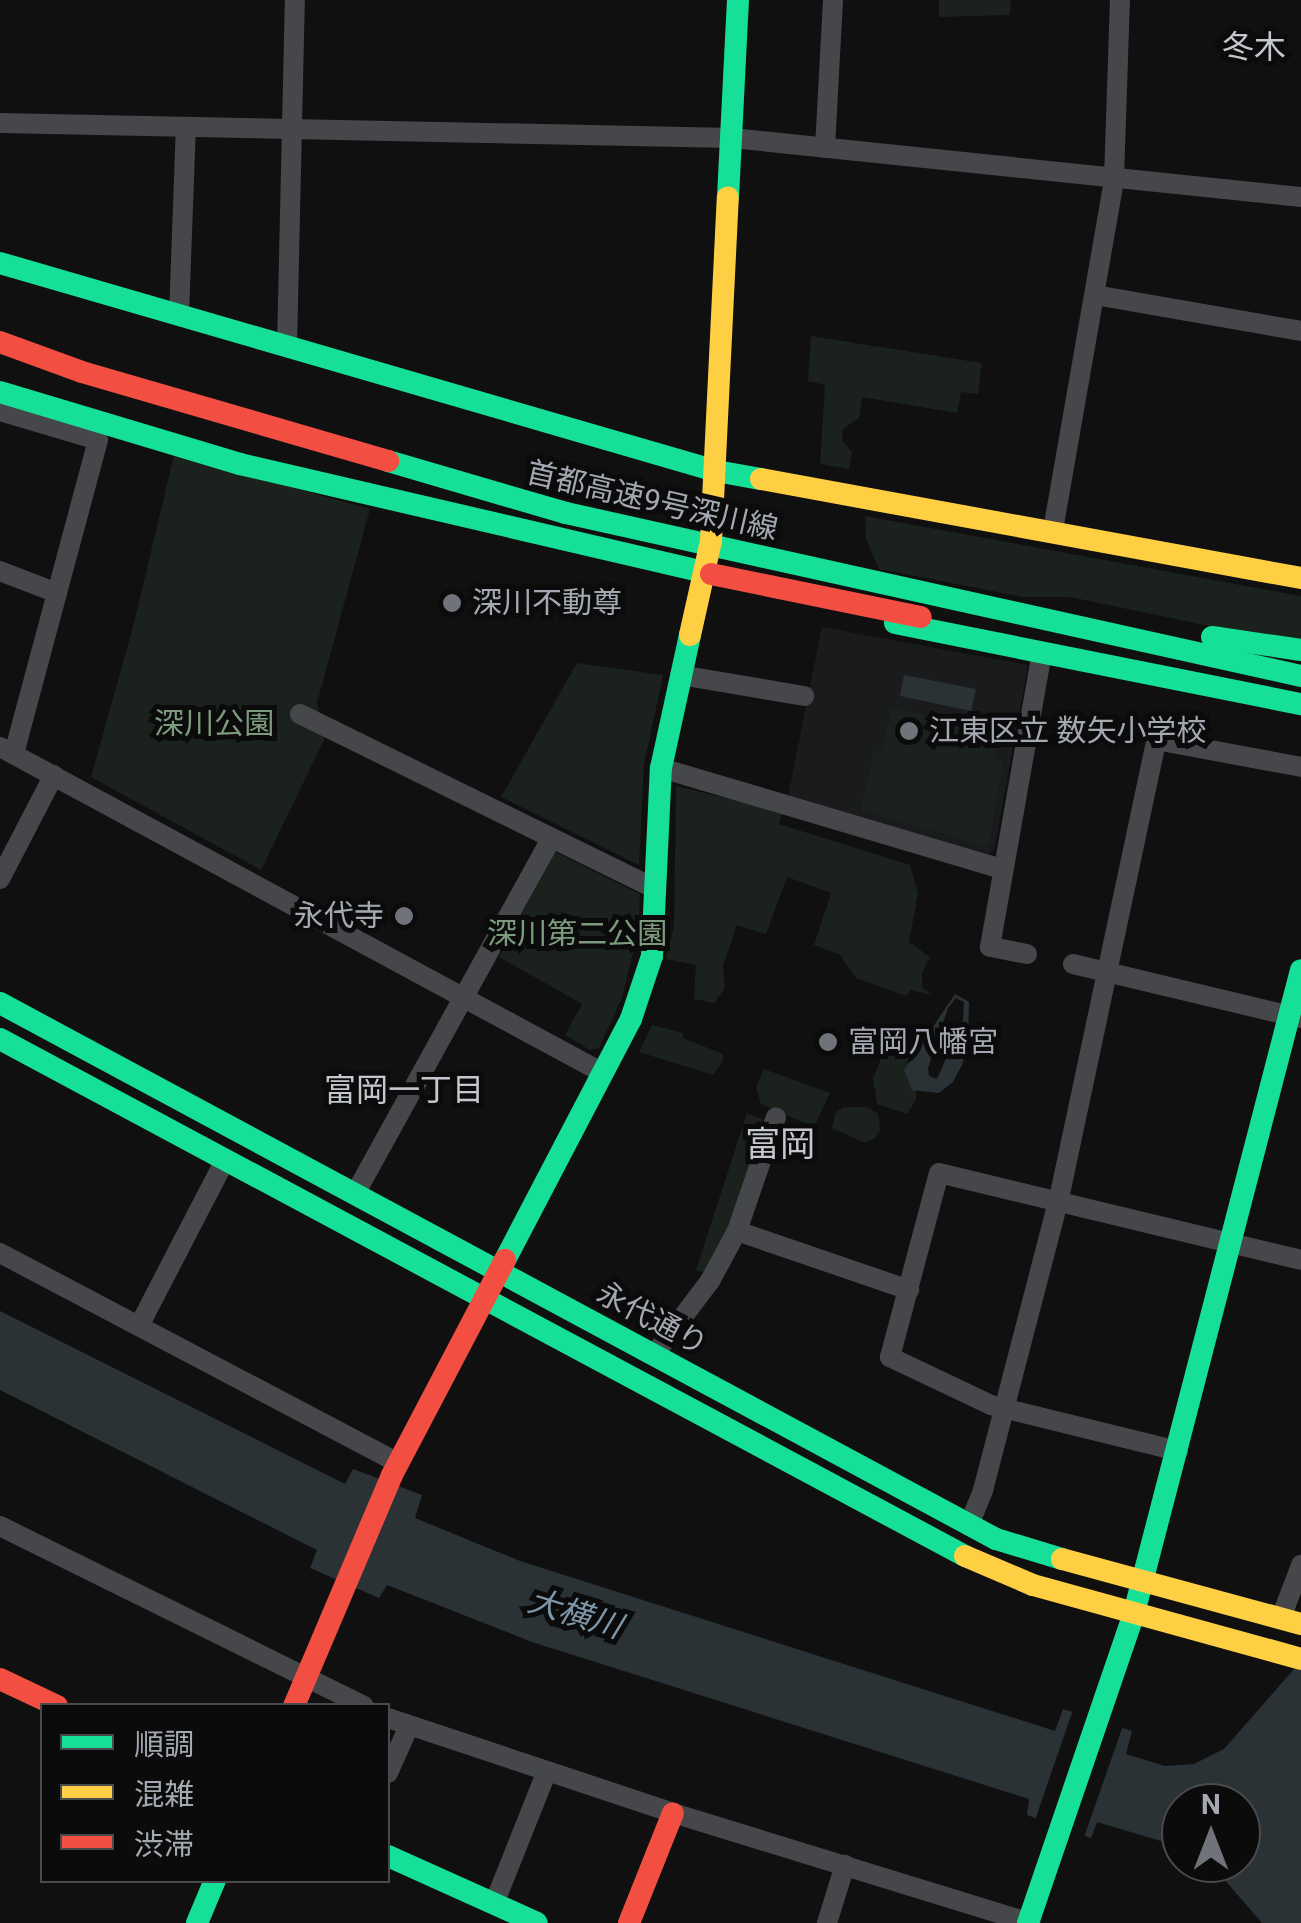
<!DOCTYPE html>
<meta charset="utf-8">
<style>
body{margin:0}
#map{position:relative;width:1301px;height:1923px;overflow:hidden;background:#101011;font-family:Roboto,"Noto Sans JP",sans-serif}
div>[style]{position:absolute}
.built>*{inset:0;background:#1a1b1c}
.green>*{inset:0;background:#1b211c}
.water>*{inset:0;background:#2a3236}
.pier>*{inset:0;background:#101011}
.street>*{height:20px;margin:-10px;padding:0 10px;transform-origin:10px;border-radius:10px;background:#45474a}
.fast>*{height:22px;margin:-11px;padding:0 11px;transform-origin:11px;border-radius:11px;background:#16e098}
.slow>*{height:22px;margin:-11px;padding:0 11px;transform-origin:11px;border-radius:11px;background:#ffcf43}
.jam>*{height:22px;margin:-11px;padding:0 11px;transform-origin:11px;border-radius:11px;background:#f24e42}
.dots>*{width:28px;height:28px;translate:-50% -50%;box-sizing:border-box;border:5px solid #0b0b0c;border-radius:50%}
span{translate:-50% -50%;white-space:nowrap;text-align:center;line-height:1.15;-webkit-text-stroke:10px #0b0b0c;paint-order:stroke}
.street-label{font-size:30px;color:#a3a8b1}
.poi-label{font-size:30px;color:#a3a8b1}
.left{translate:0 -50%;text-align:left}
.right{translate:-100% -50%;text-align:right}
.park-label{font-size:30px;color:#7c9a7c}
.neighbourhood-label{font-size:32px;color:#c4c7cd}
.water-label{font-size:32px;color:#7e97a8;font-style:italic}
.quarter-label{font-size:35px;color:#c4c7cd}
.legend{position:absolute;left:40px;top:1703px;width:350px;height:180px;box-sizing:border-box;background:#0b0b0c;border:2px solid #484a4e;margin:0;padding:12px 18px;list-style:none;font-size:30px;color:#a3a8b1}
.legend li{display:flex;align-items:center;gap:20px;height:50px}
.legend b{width:50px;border:2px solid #484a4e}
.north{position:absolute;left:1161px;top:1783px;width:100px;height:100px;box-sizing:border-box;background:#0b0b0c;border:2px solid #484a4e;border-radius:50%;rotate:0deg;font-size:28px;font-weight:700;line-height:40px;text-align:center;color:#a3a8b1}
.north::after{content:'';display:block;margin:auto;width:35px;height:45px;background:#707379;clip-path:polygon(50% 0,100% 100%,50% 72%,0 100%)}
</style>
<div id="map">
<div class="built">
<i style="clip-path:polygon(822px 627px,1028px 665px,994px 851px,988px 854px,788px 796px)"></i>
</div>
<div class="green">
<i style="clip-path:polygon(939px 0,1011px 0,1010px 15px,939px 17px)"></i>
<i style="clip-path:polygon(811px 336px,982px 363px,978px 394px,961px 392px,957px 413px,862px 397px,859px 418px,843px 429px,842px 440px,852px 452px,849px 469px,820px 464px,825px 385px,808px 381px)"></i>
<i style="clip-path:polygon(174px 455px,370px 509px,317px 703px,324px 740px,261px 870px,91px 777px,134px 623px)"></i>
<i style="clip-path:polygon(865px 516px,1301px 596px,1301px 645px,1070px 597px,1023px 597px,879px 569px,866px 539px)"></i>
<i style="clip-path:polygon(577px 663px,663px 675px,644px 765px,639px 865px,501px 797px)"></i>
<i style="clip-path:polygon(891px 708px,1000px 730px,995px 759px,1003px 762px,989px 844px,984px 846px,861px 810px,874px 750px,882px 751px)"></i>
<i style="clip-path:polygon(676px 786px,782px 812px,779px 824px,910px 865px,918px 894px,909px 942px,930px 957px,922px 973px,922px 987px,932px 995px,911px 990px,906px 996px,856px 978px,840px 955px,814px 945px,831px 893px,787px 877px,766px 934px,737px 925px,723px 966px,725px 988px,714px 1003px,694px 999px,696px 965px,666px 959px,674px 925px)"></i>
<i style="clip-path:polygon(555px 852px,640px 894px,639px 927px,622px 998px,599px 1048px,590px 1050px,565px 1035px,582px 1004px,499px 957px)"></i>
<i style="clip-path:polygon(652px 1025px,683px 1033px,683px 1038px,723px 1054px,723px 1061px,713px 1075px,639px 1052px)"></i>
<i style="clip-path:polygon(891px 1036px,912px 1049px,907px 1062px,916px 1085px,916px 1100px,907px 1114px,877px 1104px,873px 1078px)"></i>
<i style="clip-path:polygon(764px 1069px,830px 1093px,814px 1127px,761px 1104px,756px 1087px)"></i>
<i style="clip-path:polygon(844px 1107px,867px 1107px,878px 1114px,880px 1130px,875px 1138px,865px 1143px,832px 1128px,836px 1112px)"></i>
<i style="clip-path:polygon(747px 1113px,762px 1119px,764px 1127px,729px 1233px,704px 1273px,696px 1270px)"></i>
</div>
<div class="water">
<i style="clip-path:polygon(904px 675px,976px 689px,971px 711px,900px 696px)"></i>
<i style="clip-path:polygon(evenodd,955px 994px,969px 1002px,968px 1044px,962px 1065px,953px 1082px,939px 1093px,912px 1090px,904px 1070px,955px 994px,956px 998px,964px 1002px,963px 1020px,937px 1079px,929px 1076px,928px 1068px,948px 1008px,956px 998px)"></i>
<i style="clip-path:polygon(0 1311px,345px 1484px,353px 1469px,422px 1495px,415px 1518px,520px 1561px,1055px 1731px,1063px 1709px,1132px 1731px,1126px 1754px,1165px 1766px,1194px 1764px,1224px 1749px,1301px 1661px,1301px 1923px,1262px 1923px,1210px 1863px,1241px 1863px,1241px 1803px,1181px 1803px,1181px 1847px,1097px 1822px,1091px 1838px,1027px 1815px,1029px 1799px,532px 1642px,387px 1585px,379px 1598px,310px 1568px,317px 1550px,0 1390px)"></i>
</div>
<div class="pier">
<i style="clip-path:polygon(1074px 1707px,1124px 1723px,1083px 1840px,1034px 1823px)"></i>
</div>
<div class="street">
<i style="left:0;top:123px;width:732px;rotate:1.17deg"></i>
<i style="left:732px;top:138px;width:572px;rotate:5.92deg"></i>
<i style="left:825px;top:148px;width:148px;rotate:-86.9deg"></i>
<i style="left:1095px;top:295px;width:209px;rotate:9.9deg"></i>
<i style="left:179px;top:315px;width:188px;rotate:-87.9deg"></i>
<i style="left:287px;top:346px;width:346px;rotate:-88.7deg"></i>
<i style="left:0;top:411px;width:102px;rotate:16.5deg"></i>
<i style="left:98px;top:440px;width:325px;rotate:105deg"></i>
<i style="left:1053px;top:530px;width:356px;rotate:-80.1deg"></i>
<i style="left:1114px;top:179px;width:179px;rotate:-88.1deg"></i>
<i style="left:0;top:571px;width:61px;rotate:21.1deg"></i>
<i style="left:680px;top:675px;width:126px;rotate:9.6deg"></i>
<i style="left:300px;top:714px;width:397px;rotate:26.2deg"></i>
<i style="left:0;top:747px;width:685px;rotate:28.4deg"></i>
<i style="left:661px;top:768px;width:357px;rotate:16.5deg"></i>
<i style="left:0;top:879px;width:117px;rotate:-62.6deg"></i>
<i style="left:1027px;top:954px;width:38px;rotate:-169deg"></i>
<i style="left:990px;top:947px;width:289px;rotate:-80deg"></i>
<i style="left:1073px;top:964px;width:232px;rotate:13.4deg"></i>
<i style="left:355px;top:1194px;width:406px;rotate:-61.1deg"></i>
<i style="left:737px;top:1231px;width:182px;rotate:18.9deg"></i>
<i style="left:0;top:1253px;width:450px;rotate:27.8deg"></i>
<i style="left:139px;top:1326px;width:187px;rotate:-62.6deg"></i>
<i style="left:654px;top:1355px;width:93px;rotate:-52.9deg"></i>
<i style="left:710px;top:1281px;width:57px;rotate:-61.6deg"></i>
<i style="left:737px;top:1231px;width:120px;rotate:-71.1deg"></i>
<i style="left:1178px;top:1451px;width:193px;rotate:-166.2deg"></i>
<i style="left:991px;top:1405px;width:112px;rotate:-154.6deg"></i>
<i style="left:890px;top:1357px;width:190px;rotate:-75.1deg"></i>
<i style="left:939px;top:1173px;width:372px;rotate:13.5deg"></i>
<i style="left:969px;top:1525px;width:38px;rotate:-68deg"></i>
<i style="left:983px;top:1490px;width:297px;rotate:-75.4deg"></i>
<i style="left:1058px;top:1203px;width:473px;rotate:-78deg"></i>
<i style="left:1156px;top:740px;width:147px;rotate:10.5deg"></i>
<i style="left:0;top:1526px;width:406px;rotate:26.3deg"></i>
<i style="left:1281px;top:1618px;width:57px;rotate:-69.3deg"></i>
<i style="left:388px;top:1718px;width:300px;rotate:18.4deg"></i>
<i style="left:673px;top:1813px;width:374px;rotate:17.1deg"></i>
<i style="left:388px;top:1773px;width:49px;rotate:-66deg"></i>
<i style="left:494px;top:1904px;width:143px;rotate:-68.3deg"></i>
<i style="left:827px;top:1923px;width:61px;rotate:-72.8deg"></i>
</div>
<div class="fast">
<i style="left:728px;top:197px;width:197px;rotate:-87.1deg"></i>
<i style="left:0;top:263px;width:746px;rotate:16.2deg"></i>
<i style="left:716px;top:471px;width:46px;rotate:10.1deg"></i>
<i style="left:0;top:392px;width:251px;rotate:16.7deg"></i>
<i style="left:240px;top:464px;width:484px;rotate:13.1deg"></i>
<i style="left:388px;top:461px;width:185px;rotate:16.3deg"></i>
<i style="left:566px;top:513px;width:753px;rotate:12.5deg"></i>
<i style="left:895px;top:623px;width:414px;rotate:11.3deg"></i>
<i style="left:1212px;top:637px;width:90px;rotate:8.3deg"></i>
<i style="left:0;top:1003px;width:1131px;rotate:28.29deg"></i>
<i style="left:996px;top:1539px;width:69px;rotate:16.9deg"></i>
<i style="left:0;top:1039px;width:1095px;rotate:28.18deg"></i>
<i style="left:505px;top:1260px;width:272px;rotate:-62.4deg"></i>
<i style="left:631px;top:1019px;width:66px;rotate:-71.6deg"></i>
<i style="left:652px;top:956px;width:188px;rotate:-87.3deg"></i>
<i style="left:661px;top:768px;width:136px;rotate:-77.7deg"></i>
<i style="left:388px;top:1856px;width:163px;rotate:24.2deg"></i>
<i style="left:197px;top:1923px;width:47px;rotate:-67.3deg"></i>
<i style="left:1028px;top:1923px;width:328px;rotate:-71.1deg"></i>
<i style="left:1134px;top:1613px;width:664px;rotate:-75.44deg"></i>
</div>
<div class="slow">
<i style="left:761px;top:479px;width:549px;rotate:10.39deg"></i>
<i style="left:690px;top:635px;width:96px;rotate:-77.4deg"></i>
<i style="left:711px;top:541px;width:344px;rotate:-87.2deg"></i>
<i style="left:965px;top:1556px;width:74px;rotate:23.1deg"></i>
<i style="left:1033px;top:1585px;width:278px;rotate:15.4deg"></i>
<i style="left:1062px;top:1559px;width:248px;rotate:15.2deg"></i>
</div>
<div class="jam">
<i style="left:0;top:342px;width:87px;rotate:20.1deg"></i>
<i style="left:82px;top:372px;width:319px;rotate:16.2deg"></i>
<i style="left:711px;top:574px;width:214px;rotate:11.6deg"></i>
<i style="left:0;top:1679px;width:63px;rotate:25.3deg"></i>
<i style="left:294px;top:1706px;width:251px;rotate:-67deg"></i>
<i style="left:392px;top:1475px;width:243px;rotate:-62.3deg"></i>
<i style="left:629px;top:1923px;width:118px;rotate:-68.2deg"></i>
</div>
<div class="dots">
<i style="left:452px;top:603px;background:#707379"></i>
<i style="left:909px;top:731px;background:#707379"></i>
<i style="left:404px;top:916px;background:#707379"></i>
<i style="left:828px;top:1042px;background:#707379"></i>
</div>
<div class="street-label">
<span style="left:652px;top:501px;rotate:13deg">首都高速9号深川線</span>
<span style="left:652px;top:1319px;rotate:28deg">永代通り</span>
</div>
<div class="poi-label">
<span class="left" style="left:472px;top:603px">深川不動尊</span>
<span class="left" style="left:929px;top:731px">江東区立 数矢小学校</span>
<span class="right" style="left:384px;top:916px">永代寺</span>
<span class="left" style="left:848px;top:1042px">富岡八幡宮</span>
</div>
<div class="park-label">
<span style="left:214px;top:724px">深川公園</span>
<span style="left:577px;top:934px">深川第二公園</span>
</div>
<div class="neighbourhood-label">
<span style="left:1254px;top:47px">冬木</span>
<span style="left:404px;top:1090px">富岡一丁目</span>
</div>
<div class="water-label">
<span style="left:575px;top:1614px;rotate:17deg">大横川</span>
</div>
<div class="quarter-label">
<span style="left:780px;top:1145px">富岡</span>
</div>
<ul class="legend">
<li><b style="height:12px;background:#16e098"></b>順調</li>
<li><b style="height:12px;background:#ffcf43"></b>混雑</li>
<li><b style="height:12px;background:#f24e42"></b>渋滞</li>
</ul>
<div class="north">N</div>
</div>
